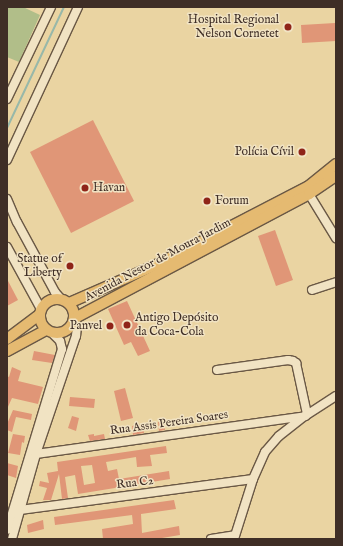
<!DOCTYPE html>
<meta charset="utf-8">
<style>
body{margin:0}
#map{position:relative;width:343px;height:546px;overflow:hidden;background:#ead4a2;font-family:"IM FELL English",serif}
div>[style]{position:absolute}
.green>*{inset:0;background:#b1be89}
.stream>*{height:2px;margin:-1px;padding:0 1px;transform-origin:1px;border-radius:1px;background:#98b8a9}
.building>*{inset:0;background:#e09677}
.roads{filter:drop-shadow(1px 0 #6a5845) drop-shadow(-1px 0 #6a5845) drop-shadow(0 1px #6a5845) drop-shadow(0 -1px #6a5845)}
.minor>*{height:8px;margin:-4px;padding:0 4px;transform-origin:4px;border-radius:4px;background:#f1e3c3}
.major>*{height:10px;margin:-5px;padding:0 5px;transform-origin:5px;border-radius:5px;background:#e5ba71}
.major>.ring{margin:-5px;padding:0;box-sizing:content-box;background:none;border:10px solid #e5ba71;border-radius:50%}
.dots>*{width:11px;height:11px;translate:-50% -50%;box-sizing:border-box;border:2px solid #f1e3c3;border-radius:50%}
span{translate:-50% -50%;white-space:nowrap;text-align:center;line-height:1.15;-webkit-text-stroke:3px #f1e3c3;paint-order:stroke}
.poi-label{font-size:12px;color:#3f2e26}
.right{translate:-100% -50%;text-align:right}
.left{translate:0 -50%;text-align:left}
.street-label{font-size:12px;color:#3f2e26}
.frame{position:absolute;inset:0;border:8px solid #3f2e26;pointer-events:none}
</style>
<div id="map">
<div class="green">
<i style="clip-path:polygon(7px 7px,23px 7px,40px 15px,19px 62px,7px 57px)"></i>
</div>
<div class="stream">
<i style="left:7px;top:128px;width:134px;rotate:-64.8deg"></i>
</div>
<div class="building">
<i style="clip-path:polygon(335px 23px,336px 41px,302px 43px,301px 25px)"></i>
<i style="clip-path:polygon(93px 120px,134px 201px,71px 233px,30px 152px)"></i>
<i style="clip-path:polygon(275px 230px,293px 280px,276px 286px,258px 236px)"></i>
<i style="clip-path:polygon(7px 279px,18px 300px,7px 306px)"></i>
<i style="clip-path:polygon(127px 301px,150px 351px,138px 356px,131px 342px,124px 345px,108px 309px)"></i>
<i style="clip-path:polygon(34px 351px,55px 355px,52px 363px,32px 360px)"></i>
<i style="clip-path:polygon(12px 367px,21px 371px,18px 381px,43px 387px,38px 404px,12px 398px,7px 409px,7px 376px,9px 377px)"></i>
<i style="clip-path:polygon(125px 388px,133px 418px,121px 421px,114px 391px)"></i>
<i style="clip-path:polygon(70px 397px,95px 399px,94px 408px,69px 406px)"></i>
<i style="clip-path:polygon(13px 410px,32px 414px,31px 420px,16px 417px,12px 432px,7px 430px,7px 424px)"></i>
<i style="clip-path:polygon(72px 416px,79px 418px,76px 431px,68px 428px)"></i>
<i style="clip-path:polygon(164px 421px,165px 430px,159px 431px,158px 422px)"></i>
<i style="clip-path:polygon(143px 424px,144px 433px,133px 435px,132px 426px)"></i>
<i style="clip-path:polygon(13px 434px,25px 436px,24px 443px,22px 442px,20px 455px,8px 453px)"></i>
<i style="clip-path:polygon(94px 434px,94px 436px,104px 434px,105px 439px,90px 441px,88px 435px)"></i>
<i style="clip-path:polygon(evenodd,166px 446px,167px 453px,150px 455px,152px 466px,137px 467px,136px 457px,106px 462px,108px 471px,117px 469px,119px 479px,169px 471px,170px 479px,78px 494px,75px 475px,65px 477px,68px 498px,62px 499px,59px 474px,51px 500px,43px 500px,47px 488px,39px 486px,40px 481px,49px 483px,47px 473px,58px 471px,57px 462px,166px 446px,92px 465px,95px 483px,84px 485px,81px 466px,92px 465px)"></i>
<i style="clip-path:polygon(7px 463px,18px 466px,16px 478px,7px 475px)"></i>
<i style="clip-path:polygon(174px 500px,176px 509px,141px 514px,142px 533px,179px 526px,180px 535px,156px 539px,103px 539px,102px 529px,133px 524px,132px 515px,55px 525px,54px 517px)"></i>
<i style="clip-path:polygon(43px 520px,44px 529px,28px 533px,27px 525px)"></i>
</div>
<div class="roads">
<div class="minor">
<i style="left:7px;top:99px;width:102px;rotate:-64.4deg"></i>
<i style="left:7px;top:160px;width:169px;rotate:-65.1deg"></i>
<i style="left:309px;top:194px;width:52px;rotate:58.5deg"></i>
<i style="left:7px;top:199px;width:25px;rotate:67deg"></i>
<i style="left:17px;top:222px;width:80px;rotate:61.5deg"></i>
<i style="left:55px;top:292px;width:9px;rotate:49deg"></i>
<i style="left:7px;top:247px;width:71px;rotate:61.3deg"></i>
<i style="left:312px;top:290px;width:25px;rotate:-18deg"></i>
<i style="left:217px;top:370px;width:72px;rotate:-8deg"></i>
<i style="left:288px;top:360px;width:5px;rotate:11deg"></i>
<i style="left:293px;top:361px;width:4px;rotate:34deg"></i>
<i style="left:296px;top:363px;width:52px;rotate:77.8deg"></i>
<i style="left:36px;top:454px;width:272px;rotate:-8deg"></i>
<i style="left:20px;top:510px;width:235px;rotate:-7.6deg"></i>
<i style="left:7px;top:530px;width:189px;rotate:-73.1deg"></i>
<i style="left:62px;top:349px;width:8px;rotate:-104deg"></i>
<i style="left:60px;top:341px;width:10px;rotate:-135deg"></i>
<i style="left:12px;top:539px;width:88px;rotate:-74.2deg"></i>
<i style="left:36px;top:454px;width:125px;rotate:-71.3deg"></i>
<i style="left:76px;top:336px;width:9px;rotate:-84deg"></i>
<i style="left:77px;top:327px;width:7px;rotate:-106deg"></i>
<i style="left:211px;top:539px;width:24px;rotate:-9deg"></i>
<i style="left:234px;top:539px;width:63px;rotate:-72.4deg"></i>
<i style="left:253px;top:479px;width:30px;rotate:-66deg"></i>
<i style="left:265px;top:452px;width:21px;rotate:-49deg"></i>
<i style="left:279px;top:436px;width:33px;rotate:-38deg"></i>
<i style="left:305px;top:416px;width:37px;rotate:-33deg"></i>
</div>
<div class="major">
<i class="ring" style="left:40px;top:299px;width:24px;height:24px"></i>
<i style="left:69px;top:303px;width:95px;rotate:-23.6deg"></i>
<i style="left:156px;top:265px;width:79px;rotate:-27.2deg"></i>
<i style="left:226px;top:229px;width:93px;rotate:-27.4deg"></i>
<i style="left:309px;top:186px;width:35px;rotate:-39deg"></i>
<i style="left:75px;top:318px;width:265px;rotate:-27.9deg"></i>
<i style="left:309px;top:194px;width:32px;rotate:-34deg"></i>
<i style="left:7px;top:339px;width:40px;rotate:-37deg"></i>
<i style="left:7px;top:351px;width:44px;rotate:-28.3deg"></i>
</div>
</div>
<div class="dots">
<i style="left:288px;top:27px;background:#8f2418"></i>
<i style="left:302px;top:152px;background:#8f2418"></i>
<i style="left:85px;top:188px;background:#8f2418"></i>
<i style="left:207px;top:201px;background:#8f2418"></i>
<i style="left:70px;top:266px;background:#8f2418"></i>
<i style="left:127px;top:325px;background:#8f2418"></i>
<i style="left:110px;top:326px;background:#8f2418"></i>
</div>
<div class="poi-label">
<span class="right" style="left:279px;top:27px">Hospital Regional<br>Nelson Cornetet</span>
<span class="right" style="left:294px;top:152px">Polícia Cívil</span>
<span class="left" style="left:93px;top:188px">Havan</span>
<span class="left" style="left:215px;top:201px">Forum</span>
<span class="right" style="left:62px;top:266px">Statue of<br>Liberty</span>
<span class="left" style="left:135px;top:325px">Antigo Depósito<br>da Coca-Cola</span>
<span class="right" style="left:102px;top:326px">Panvel</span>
</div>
<div class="street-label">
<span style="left:158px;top:260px;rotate:-28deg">Avenida Nestor de Moura Jardim</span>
<span style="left:169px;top:423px;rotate:-8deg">Rua Assis Pereira Soares</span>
<span style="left:135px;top:483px;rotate:-7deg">Rua C2</span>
</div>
<div class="frame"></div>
</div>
